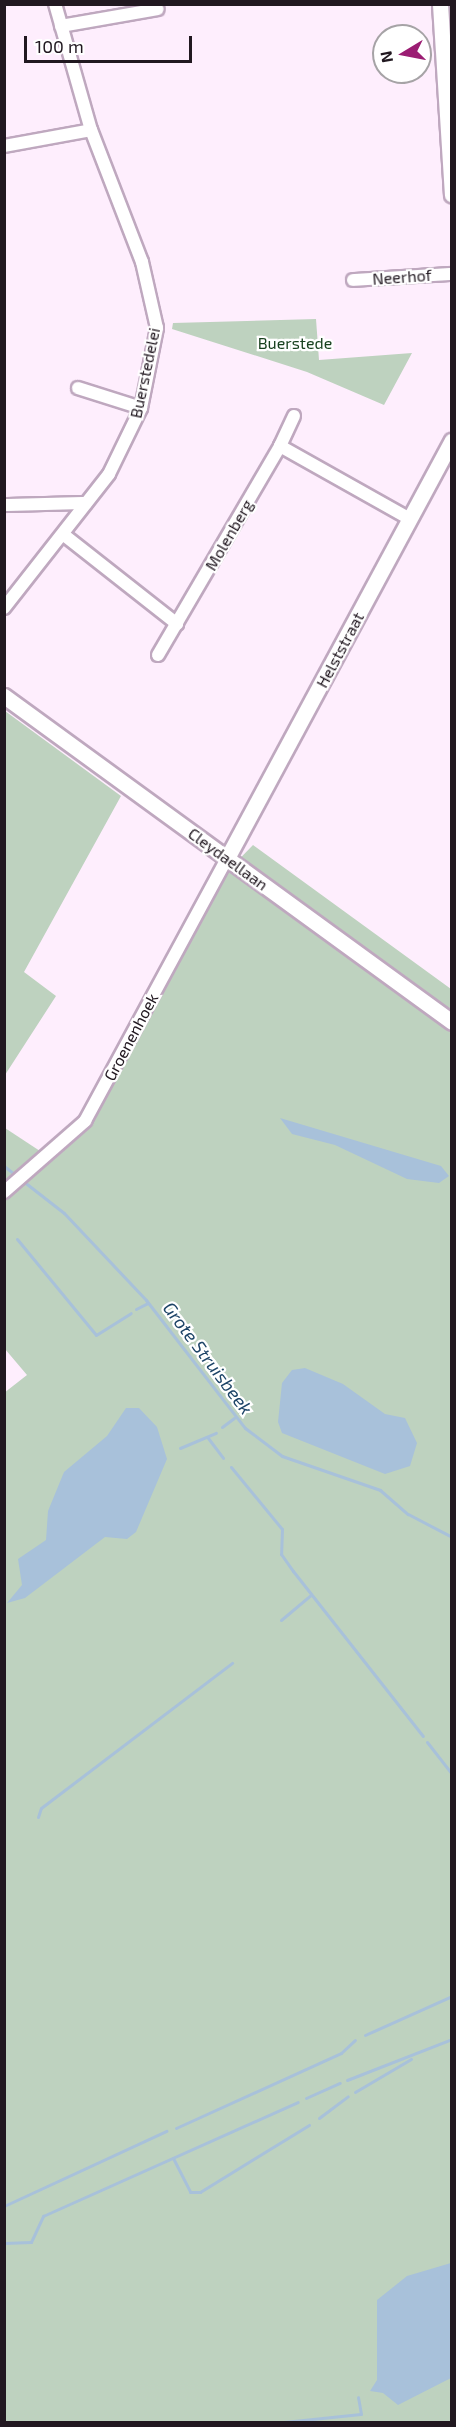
<!DOCTYPE html>
<style>
body{margin:0}
#map{position:relative;width:456px;height:2427px;overflow:hidden;background:#feeefd;font-family:"Exo 2",sans-serif}
div>[style]{position:absolute}
.green>*{inset:0;background:#bed2bf}
.water>*{inset:0;background:#a8c1da}
.stream>*{height:3px;margin:-1.5px;padding:0 1.5px;transform-origin:1.5px;border-radius:1.5px;background:#a8c1da}
.roads{filter:drop-shadow(2px 0 #bfa8bf) drop-shadow(-2px 0 #bfa8bf) drop-shadow(0 2px #bfa8bf) drop-shadow(0 -2px #bfa8bf)}
.minor>*{height:12px;margin:-6px;padding:0 6px;transform-origin:6px;border-radius:6px;background:#fff}
.tertiary>*{height:15px;margin:-7.5px;padding:0 7.5px;transform-origin:7.5px;border-radius:7.5px;background:#fff}
span{translate:-50% -50%;white-space:nowrap;text-align:center;line-height:1.15;-webkit-text-stroke:4.5px #fff;paint-order:stroke}
.street-label{font-size:16px;color:#211820}
.park-label{font-size:16px;color:#18411f}
.water-label{font-size:18px;color:#1d4467;font-style:italic}
.frame{position:absolute;inset:0;border:6px solid #211820;pointer-events:none}
.north{position:absolute;left:372px;top:24px;width:60px;height:60px;box-sizing:border-box;background:#fff;border:2px solid #a6a3a6;border-radius:50%;rotate:260deg;font-size:16px;font-weight:700;line-height:24px;text-align:center;color:#211820}
.north::after{content:'';display:block;margin:auto;width:21px;height:27px;background:#9b1d73;clip-path:polygon(50% 0,100% 100%,50% 72%,0 100%)}
.scale{position:absolute;left:24px;top:36px;width:168px;height:27px;box-sizing:border-box;border:3px solid #211820;border-top:0;padding-left:8px;font-size:18px;line-height:21px;white-space:nowrap;color:#211820;-webkit-text-stroke:4px #fff;paint-order:stroke}
</style>
<div id="map">
<div class="green">
<i style="clip-path:polygon(316px 319px,319px 360px,412px 353px,384px 405px,307px 372px,172px 329px,173px 323px)"></i>
<i style="clip-path:polygon(5px 711px,121px 796px,24px 972px,56px 996px,5px 1075px)"></i>
<i style="clip-path:polygon(253px 845px,451px 989px,451px 2422px,5px 2422px,4px 1393px,27px 1375px,5px 1349px,4px 1199px,89px 1124px,216px 883px)"></i>
<i style="clip-path:polygon(5px 1128px,43px 1153px,5px 1183px)"></i>
</div>
<div class="water">
<i style="clip-path:polygon(280px 1118px,441px 1166px,449px 1176px,439px 1183px,407px 1179px,335px 1145px,292px 1134px)"></i>
<i style="clip-path:polygon(305px 1368px,343px 1384px,385px 1414px,405px 1418px,417px 1443px,410px 1466px,385px 1474px,282px 1433px,278px 1422px,282px 1383px,292px 1370px)"></i>
<i style="clip-path:polygon(126px 1408px,139px 1408px,157px 1427px,167px 1459px,136px 1532px,127px 1539px,105px 1537px,25px 1598px,7px 1603px,22px 1585px,18px 1559px,46px 1540px,48px 1511px,64px 1472px,107px 1436px)"></i>
<i style="clip-path:polygon(451px 2263px,451px 2378px,398px 2405px,383px 2393px,370px 2391px,377px 2380px,377px 2300px,407px 2276px)"></i>
</div>
<div class="stream">
<i style="left:4px;top:1166px;width:18px;rotate:38deg"></i>
<i style="left:23px;top:1181px;width:52px;rotate:38deg"></i>
<i style="left:64px;top:1213px;width:120px;rotate:46.7deg"></i>
<i style="left:146px;top:1300px;width:162px;rotate:52.3deg"></i>
<i style="left:245px;top:1428px;width:46px;rotate:37.1deg"></i>
<i style="left:282px;top:1456px;width:104px;rotate:19.1deg"></i>
<i style="left:380px;top:1490px;width:37px;rotate:41deg"></i>
<i style="left:408px;top:1514px;width:50px;rotate:27.6deg"></i>
<i style="left:17px;top:1239px;width:124px;rotate:50.5deg"></i>
<i style="left:96px;top:1335px;width:41px;rotate:-32.2deg"></i>
<i style="left:136px;top:1309px;width:13px;rotate:-27deg"></i>
<i style="left:222px;top:1427px;width:15px;rotate:-37deg"></i>
<i style="left:208px;top:1438px;width:25px;rotate:53deg"></i>
<i style="left:180px;top:1448px;width:39px;rotate:-23deg"></i>
<i style="left:231px;top:1467px;width:80px;rotate:50.6deg"></i>
<i style="left:282px;top:1529px;width:25px;rotate:92deg"></i>
<i style="left:281px;top:1554px;width:21px;rotate:55deg"></i>
<i style="left:293px;top:1571px;width:210px;rotate:51.8deg"></i>
<i style="left:281px;top:1620px;width:39px;rotate:-40deg"></i>
<i style="left:427px;top:1742px;width:41px;rotate:52deg"></i>
<i style="left:38px;top:1817px;width:9px;rotate:-72deg"></i>
<i style="left:41px;top:1808px;width:240px;rotate:-37.2deg"></i>
<i style="left:365px;top:2035px;width:95px;rotate:-24.1deg"></i>
<i style="left:347px;top:2080px;width:113px;rotate:-21.3deg"></i>
<i style="left:355px;top:2092px;width:65px;rotate:-30.5deg"></i>
<i style="left:306px;top:2098px;width:37px;rotate:-24deg"></i>
<i style="left:319px;top:2118px;width:36px;rotate:-37deg"></i>
<i style="left:176px;top:2128px;width:181px;rotate:-24.4deg"></i>
<i style="left:341px;top:2053px;width:19px;rotate:-43deg"></i>
<i style="left:173px;top:2158px;width:38px;rotate:63deg"></i>
<i style="left:190px;top:2192px;width:10px"></i>
<i style="left:200px;top:2192px;width:128px;rotate:-31.6deg"></i>
<i style="left:4px;top:2206px;width:179px;rotate:-24.8deg"></i>
<i style="left:4px;top:2243px;width:27px;rotate:-2deg"></i>
<i style="left:31px;top:2242px;width:29px;rotate:-65deg"></i>
<i style="left:43px;top:2216px;width:279px;rotate:-24.1deg"></i>
<i style="left:284px;top:2422px;width:77px;rotate:-5.9deg"></i>
<i style="left:361px;top:2414px;width:17px;rotate:-100deg"></i>
</div>
<div class="roads">
<div class="minor">
<i style="left:61px;top:26px;width:98px;rotate:-9.9deg"></i>
<i style="left:4px;top:146px;width:88px;rotate:-10.4deg"></i>
<i style="left:353px;top:280px;width:99px;rotate:-3.5deg"></i>
<i style="left:78px;top:388px;width:66px;rotate:17.6deg"></i>
<i style="left:294px;top:416px;width:33px;rotate:115deg"></i>
<i style="left:280px;top:446px;width:149px;rotate:29.3deg"></i>
<i style="left:4px;top:505px;width:82px;rotate:-1.4deg"></i>
<i style="left:64px;top:535px;width:144px;rotate:38.2deg"></i>
<i style="left:4px;top:608px;width:170px;rotate:-51.9deg"></i>
<i style="left:109px;top:474px;width:73px;rotate:-64.1deg"></i>
<i style="left:141px;top:408px;width:82px;rotate:-78.7deg"></i>
<i style="left:157px;top:328px;width:68px;rotate:-102.8deg"></i>
<i style="left:142px;top:262px;width:142px;rotate:-111.1deg"></i>
<i style="left:91px;top:130px;width:131px;rotate:-105.9deg"></i>
<i style="left:158px;top:655px;width:242px;rotate:-59.7deg"></i>
<i style="left:4px;top:1192px;width:108px;rotate:-41.2deg"></i>
<i style="left:85px;top:1121px;width:299px;rotate:-61.6deg"></i>
</div>
<div class="tertiary">
<i style="left:440px;top:4px;width:191px;rotate:86.4deg"></i>
<i style="left:4px;top:696px;width:554px;rotate:36.04deg"></i>
<i style="left:227px;top:858px;width:474px;rotate:-61.7deg"></i>
</div>
</div>
<div class="street-label">
<span style="left:402px;top:277px;rotate:-4deg">Neerhof</span>
<span style="left:145px;top:373px;rotate:-78deg">Buerstedelei</span>
<span style="left:229px;top:535px;rotate:-60deg">Molenberg</span>
<span style="left:340px;top:650px;rotate:-62deg">Helststraat</span>
<span style="left:228px;top:859px;rotate:36deg">Cleydaellaan</span>
<span style="left:131px;top:1037px;rotate:-62deg">Groenenhoek</span>
</div>
<div class="park-label">
<span style="left:295px;top:343px">Buerstede</span>
</div>
<div class="water-label">
<span style="left:208px;top:1358px;rotate:53deg">Grote Struisbeek</span>
</div>
<div class="frame"></div>
<div class="north">N</div>
<div class="scale">100 m</div>
</div>
